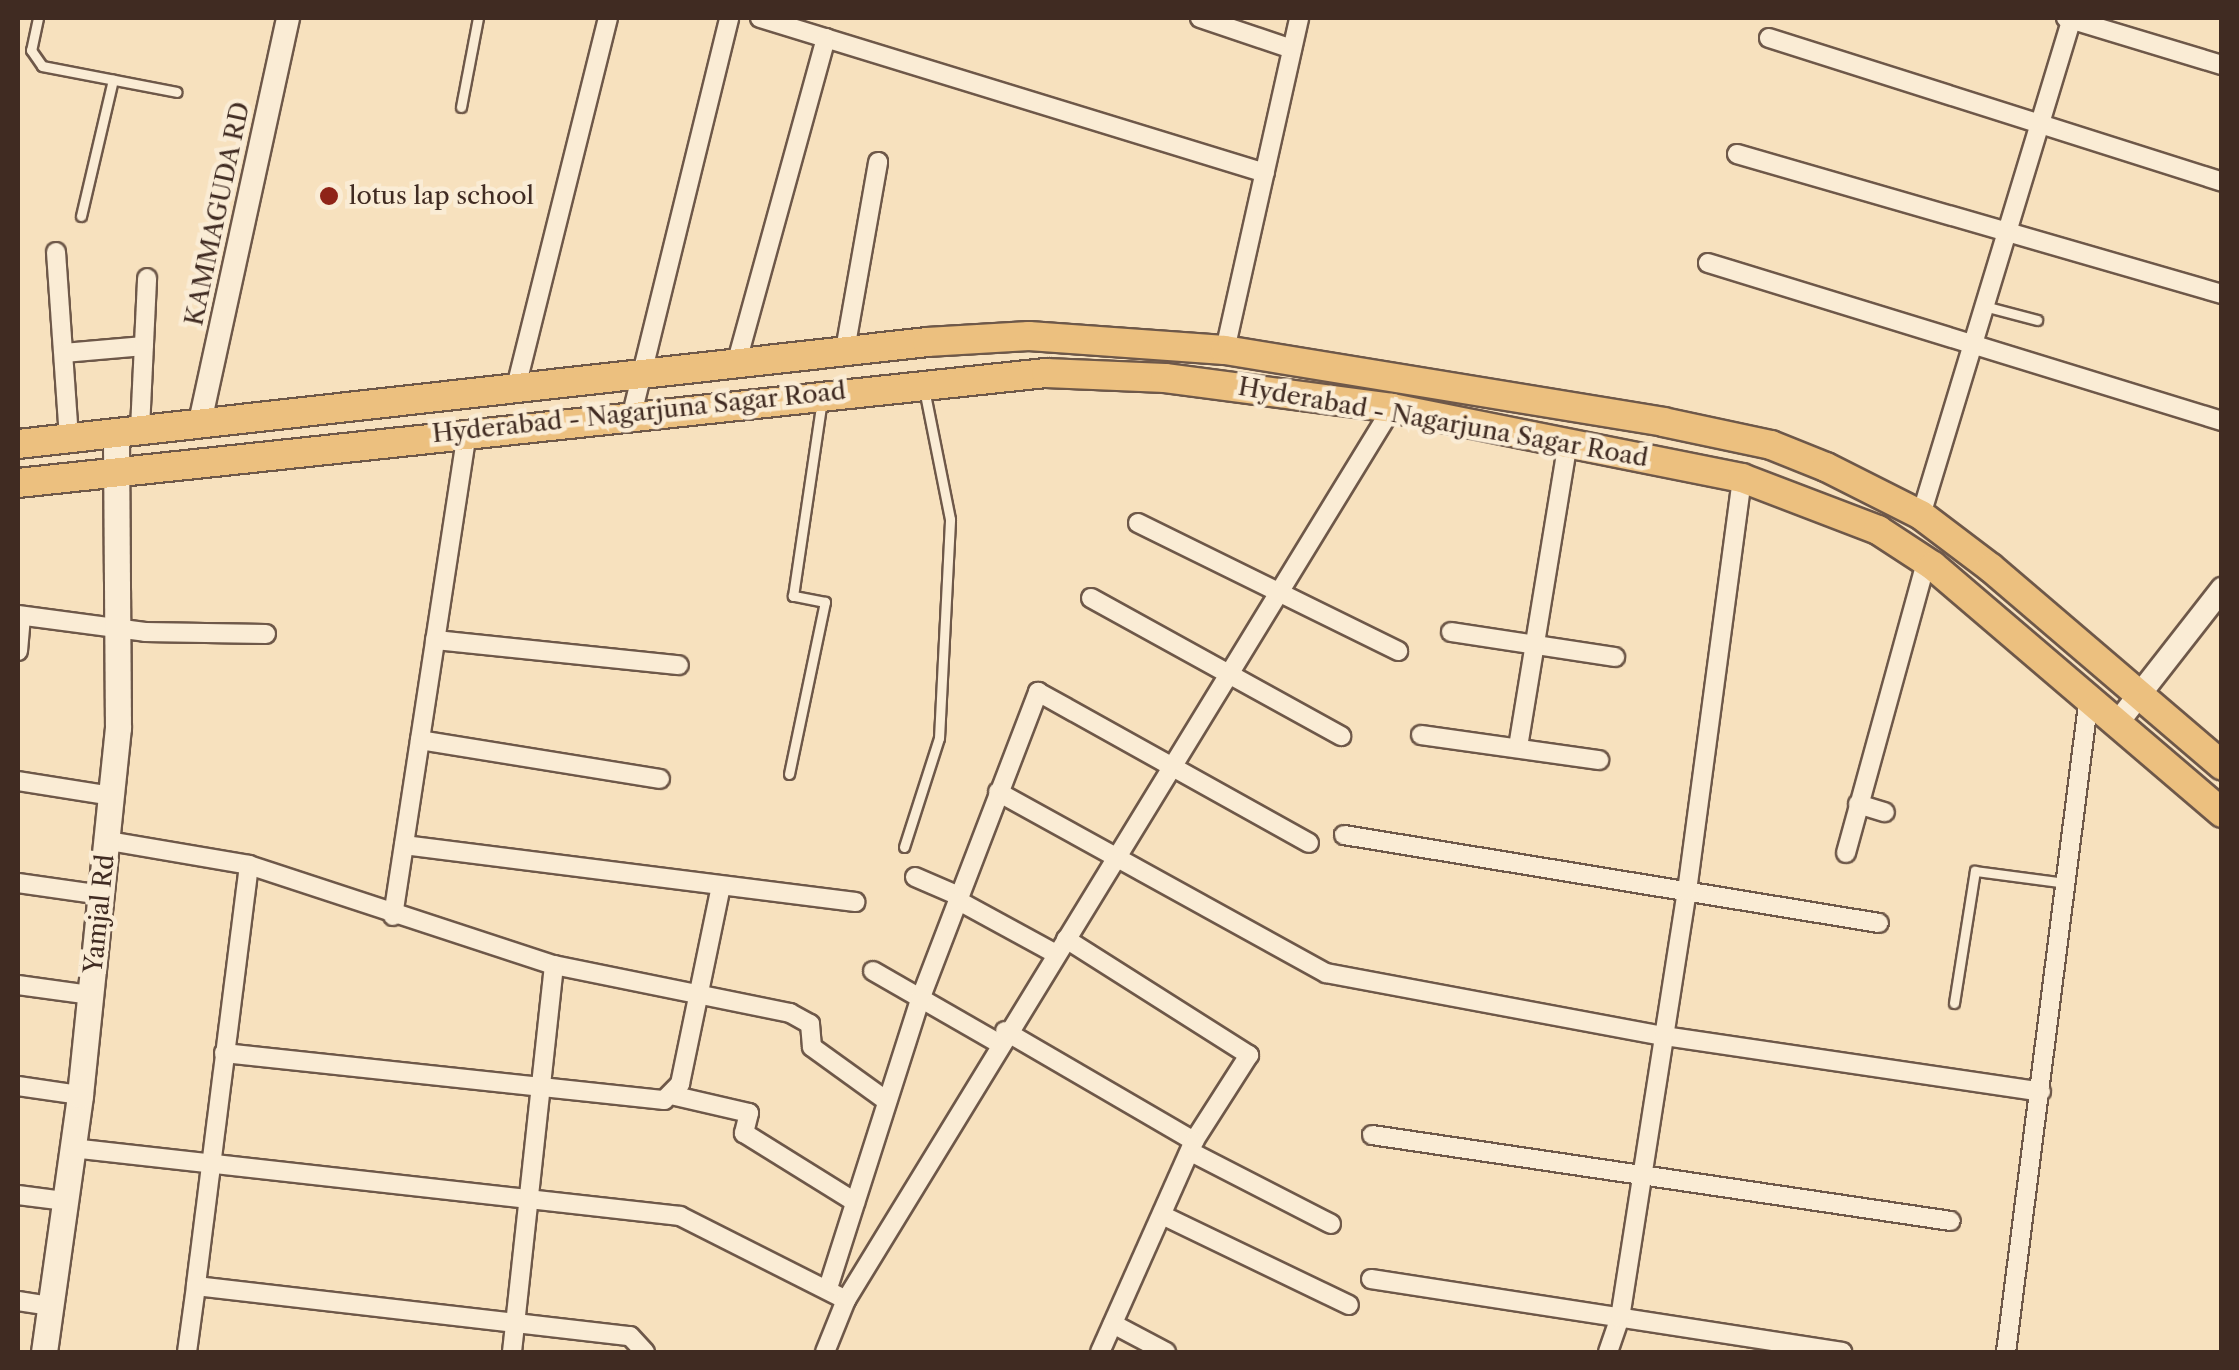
<!DOCTYPE html>
<style>
body{margin:0}
#map{position:relative;width:2239px;height:1370px;overflow:hidden;background:#f7e1be;font-family:"Libre Caslon Text",serif}
div>[style]{position:absolute}
.roads{filter:drop-shadow(2px 0 #6e5849) drop-shadow(-2px 0 #6e5849) drop-shadow(0 2px #6e5849) drop-shadow(0 -2px #6e5849)}
.service>*{height:9px;margin:-4.5px;padding:0 4.5px;transform-origin:4.5px;border-radius:4.5px;background:#faecd5}
.minor>*{height:18px;margin:-9px;padding:0 9px;transform-origin:9px;border-radius:9px;background:#faecd5}
.tertiary>*{height:22px;margin:-11px;padding:0 11px;transform-origin:11px;border-radius:11px;background:#faecd5}
.secondary>*{height:25px;margin:-12.5px;padding:0 12.5px;transform-origin:12.5px;border-radius:12.5px;background:#faecd5}
.primary>*{height:28px;margin:-14px;padding:0 14px;transform-origin:14px;border-radius:14px;background:#ecc07f}
.dots>*{width:28px;height:28px;translate:-50% -50%;box-sizing:border-box;border:5px solid #faecd5;border-radius:50%}
span{translate:-50% -50%;white-space:nowrap;text-align:center;line-height:1.15;-webkit-text-stroke:9px #faecd5;paint-order:stroke}
.poi-label{font-size:25px;color:#402b22}
.left{translate:0 -50%;text-align:left}
.street-label{font-size:25px;color:#402b22}
.frame{position:absolute;inset:0;border:20px solid #402b22;pointer-events:none}
</style>
<div id="map">
<div class="roads">
<div class="service">
<i style="left:38px;top:18px;width:33px;rotate:102deg"></i>
<i style="left:31px;top:50px;width:19px;rotate:55deg"></i>
<i style="left:42px;top:66px;width:137px;rotate:10.9deg"></i>
<i style="left:461px;top:107px;width:91px;rotate:-79.2deg"></i>
<i style="left:81px;top:216px;width:140px;rotate:-76.8deg"></i>
<i style="left:1984px;top:306px;width:55px;rotate:14.8deg"></i>
<i style="left:789px;top:774px;width:176px;rotate:-78.2deg"></i>
<i style="left:825px;top:602px;width:33px;rotate:-169deg"></i>
<i style="left:793px;top:596px;width:198px;rotate:-81.6deg"></i>
<i style="left:904px;top:847px;width:114px;rotate:-72.2deg"></i>
<i style="left:939px;top:738px;width:219px;rotate:-87.1deg"></i>
<i style="left:950px;top:519px;width:133px;rotate:-101.3deg"></i>
<i style="left:1954px;top:1003px;width:134px;rotate:-81deg"></i>
<i style="left:1975px;top:871px;width:92px;rotate:7.5deg"></i>
</div>
<div class="minor">
<i style="left:760px;top:18px;width:528px;rotate:17.06deg"></i>
<i style="left:1200px;top:18px;width:97px;rotate:18.6deg"></i>
<i style="left:2066px;top:18px;width:163px;rotate:16.8deg"></i>
<i style="left:1769px;top:38px;width:475px;rotate:17.6deg"></i>
<i style="left:1737px;top:154px;width:505px;rotate:16.1deg"></i>
<i style="left:56px;top:252px;width:186px;rotate:86deg"></i>
<i style="left:1708px;top:263px;width:538px;rotate:17.09deg"></i>
<i style="left:845px;top:350px;width:191px;rotate:-80deg"></i>
<i style="left:1225px;top:350px;width:340px;rotate:-77.4deg"></i>
<i style="left:64px;top:353px;width:80px;rotate:-5deg"></i>
<i style="left:737px;top:361px;width:335px;rotate:-74.6deg"></i>
<i style="left:516px;top:387px;width:380px;rotate:-76deg"></i>
<i style="left:632px;top:414px;width:408px;rotate:-76.2deg"></i>
<i style="left:140px;top:429px;width:151px;rotate:-87.3deg"></i>
<i style="left:1921px;top:515px;width:519px;rotate:-73.1deg"></i>
<i style="left:1138px;top:523px;width:290px;rotate:26.2deg"></i>
<i style="left:1091px;top:598px;width:286px;rotate:28.9deg"></i>
<i style="left:18px;top:615px;width:128px;rotate:7.6deg"></i>
<i style="left:145px;top:632px;width:121px;rotate:0.9deg"></i>
<i style="left:1451px;top:632px;width:166px;rotate:8.7deg"></i>
<i style="left:435px;top:640px;width:245px;rotate:5.9deg"></i>
<i style="left:18px;top:651px;width:35px;rotate:-85deg"></i>
<i style="left:1421px;top:735px;width:180px;rotate:8deg"></i>
<i style="left:420px;top:740px;width:243px;rotate:9.2deg"></i>
<i style="left:1518px;top:747px;width:309px;rotate:-80.7deg"></i>
<i style="left:18px;top:781px;width:95px;rotate:9.1deg"></i>
<i style="left:998px;top:792px;width:375px;rotate:28.9deg"></i>
<i style="left:1326px;top:973px;width:344px;rotate:10.6deg"></i>
<i style="left:1664px;top:1036px;width:381px;rotate:8.4deg"></i>
<i style="left:1858px;top:804px;width:28px;rotate:17deg"></i>
<i style="left:1344px;top:835px;width:542px;rotate:9.34deg"></i>
<i style="left:109px;top:841px;width:142px;rotate:9.7deg"></i>
<i style="left:249px;top:865px;width:321px;rotate:18.2deg"></i>
<i style="left:554px;top:965px;width:241px;rotate:11.5deg"></i>
<i style="left:790px;top:1013px;width:23px;rotate:29deg"></i>
<i style="left:810px;top:1024px;width:23px;rotate:85deg"></i>
<i style="left:812px;top:1047px;width:92px;rotate:35.8deg"></i>
<i style="left:404px;top:845px;width:455px;rotate:7.2deg"></i>
<i style="left:1846px;top:853px;width:302px;rotate:-74.6deg"></i>
<i style="left:249px;top:865px;width:424px;rotate:97.2deg"></i>
<i style="left:196px;top:1286px;width:437px;rotate:6.6deg"></i>
<i style="left:630px;top:1336px;width:22px;rotate:47deg"></i>
<i style="left:915px;top:877px;width:48px;rotate:23.4deg"></i>
<i style="left:18px;top:883px;width:85px;rotate:8.1deg"></i>
<i style="left:957px;top:900px;width:113px;rotate:28.6deg"></i>
<i style="left:393px;top:916px;width:490px;rotate:-81.3deg"></i>
<i style="left:1066px;top:939px;width:217px;rotate:32.4deg"></i>
<i style="left:1249px;top:1055px;width:102px;rotate:122.6deg"></i>
<i style="left:873px;top:971px;width:144px;rotate:29.9deg"></i>
<i style="left:18px;top:985px;width:74px;rotate:7.8deg"></i>
<i style="left:1005px;top:1031px;width:219px;rotate:30.2deg"></i>
<i style="left:1194px;top:1141px;width:231px;rotate:114deg"></i>
<i style="left:224px;top:1053px;width:443px;rotate:6.1deg"></i>
<i style="left:664px;top:1100px;width:23px;rotate:-45deg"></i>
<i style="left:680px;top:1084px;width:202px;rotate:-78.3deg"></i>
<i style="left:18px;top:1086px;width:63px;rotate:8.3deg"></i>
<i style="left:671px;top:1095px;width:80px;rotate:13deg"></i>
<i style="left:749px;top:1113px;width:21px;rotate:104deg"></i>
<i style="left:744px;top:1133px;width:131px;rotate:31.9deg"></i>
<i style="left:1372px;top:1135px;width:585px;rotate:8.45deg"></i>
<i style="left:72px;top:1148px;width:612px;rotate:6.38deg"></i>
<i style="left:680px;top:1216px;width:186px;rotate:26.8deg"></i>
<i style="left:846px;top:1300px;width:1046px;rotate:-58.53deg"></i>
<i style="left:1193px;top:1153px;width:155px;rotate:27.2deg"></i>
<i style="left:18px;top:1195px;width:46px;rotate:7.4deg"></i>
<i style="left:1164px;top:1216px;width:205px;rotate:25.7deg"></i>
<i style="left:1371px;top:1279px;width:477px;rotate:8.8deg"></i>
<i style="left:828px;top:1288px;width:305px;rotate:-72.3deg"></i>
<i style="left:921px;top:997px;width:327px;rotate:-69deg"></i>
<i style="left:1038px;top:692px;width:310px;rotate:29.1deg"></i>
<i style="left:18px;top:1301px;width:30px;rotate:9deg"></i>
<i style="left:1113px;top:1324px;width:60px;rotate:27.8deg"></i>
<i style="left:187px;top:1352px;width:67px;rotate:-82.2deg"></i>
<i style="left:512px;top:1352px;width:389px;rotate:-83.8deg"></i>
<i style="left:825px;top:1352px;width:56px;rotate:-68deg"></i>
<i style="left:1608px;top:1352px;width:36px;rotate:-71deg"></i>
<i style="left:1620px;top:1318px;width:432px;rotate:-81.1deg"></i>
<i style="left:1687px;top:891px;width:417px;rotate:-82.4deg"></i>
<i style="left:2006px;top:1352px;width:660px;rotate:-82.78deg"></i>
</div>
<div class="tertiary">
<i style="left:200px;top:422px;width:413px;rotate:-77.7deg"></i>
<i style="left:2118px;top:722px;width:169px;rotate:-52deg"></i>
</div>
<div class="secondary">
<i style="left:44px;top:1352px;width:260px;rotate:-82deg"></i>
<i style="left:80px;top:1095px;width:369px;rotate:-84.1deg"></i>
<i style="left:118px;top:728px;width:296px;rotate:-90.4deg"></i>
</div>
<div class="primary">
<i style="left:18px;top:444px;width:915px;rotate:-6.4deg"></i>
<i style="left:927px;top:342px;width:102px;rotate:-3.4deg"></i>
<i style="left:1029px;top:336px;width:196px;rotate:4.1deg"></i>
<i style="left:1225px;top:350px;width:444px;rotate:9.3deg"></i>
<i style="left:1663px;top:422px;width:110px;rotate:12deg"></i>
<i style="left:1771px;top:445px;width:59px;rotate:21.8deg"></i>
<i style="left:1826px;top:467px;width:106px;rotate:26.8deg"></i>
<i style="left:1921px;top:515px;width:88px;rotate:37.1deg"></i>
<i style="left:1991px;top:568px;width:304px;rotate:40.5deg"></i>
<i style="left:18px;top:483px;width:1034px;rotate:-6.11deg"></i>
<i style="left:1046px;top:373px;width:119px;rotate:2.4deg"></i>
<i style="left:1165px;top:378px;width:229px;rotate:7.5deg"></i>
<i style="left:1392px;top:408px;width:357px;rotate:11.3deg"></i>
<i style="left:1742px;top:478px;width:146px;rotate:20.9deg"></i>
<i style="left:1878px;top:530px;width:66px;rotate:33.2deg"></i>
<i style="left:1933px;top:566px;width:380px;rotate:40.5deg"></i>
</div>
</div>
<div class="dots">
<i style="left:329px;top:196px;background:#8f2418"></i>
</div>
<div class="poi-label">
<span class="left" style="left:349px;top:196px">lotus lap school</span>
</div>
<div class="street-label">
<span style="left:218px;top:214px;rotate:-78deg">KAMMAGUDA RD</span>
<span style="left:639px;top:413px;rotate:-6deg">Hyderabad - Nagarjuna Sagar Road</span>
<span style="left:1443px;top:423px;rotate:10deg">Hyderabad - Nagarjuna Sagar Road</span>
<span style="left:100px;top:914px;rotate:-84deg">Yamjal Rd</span>
</div>
<div class="frame"></div>
</div>
